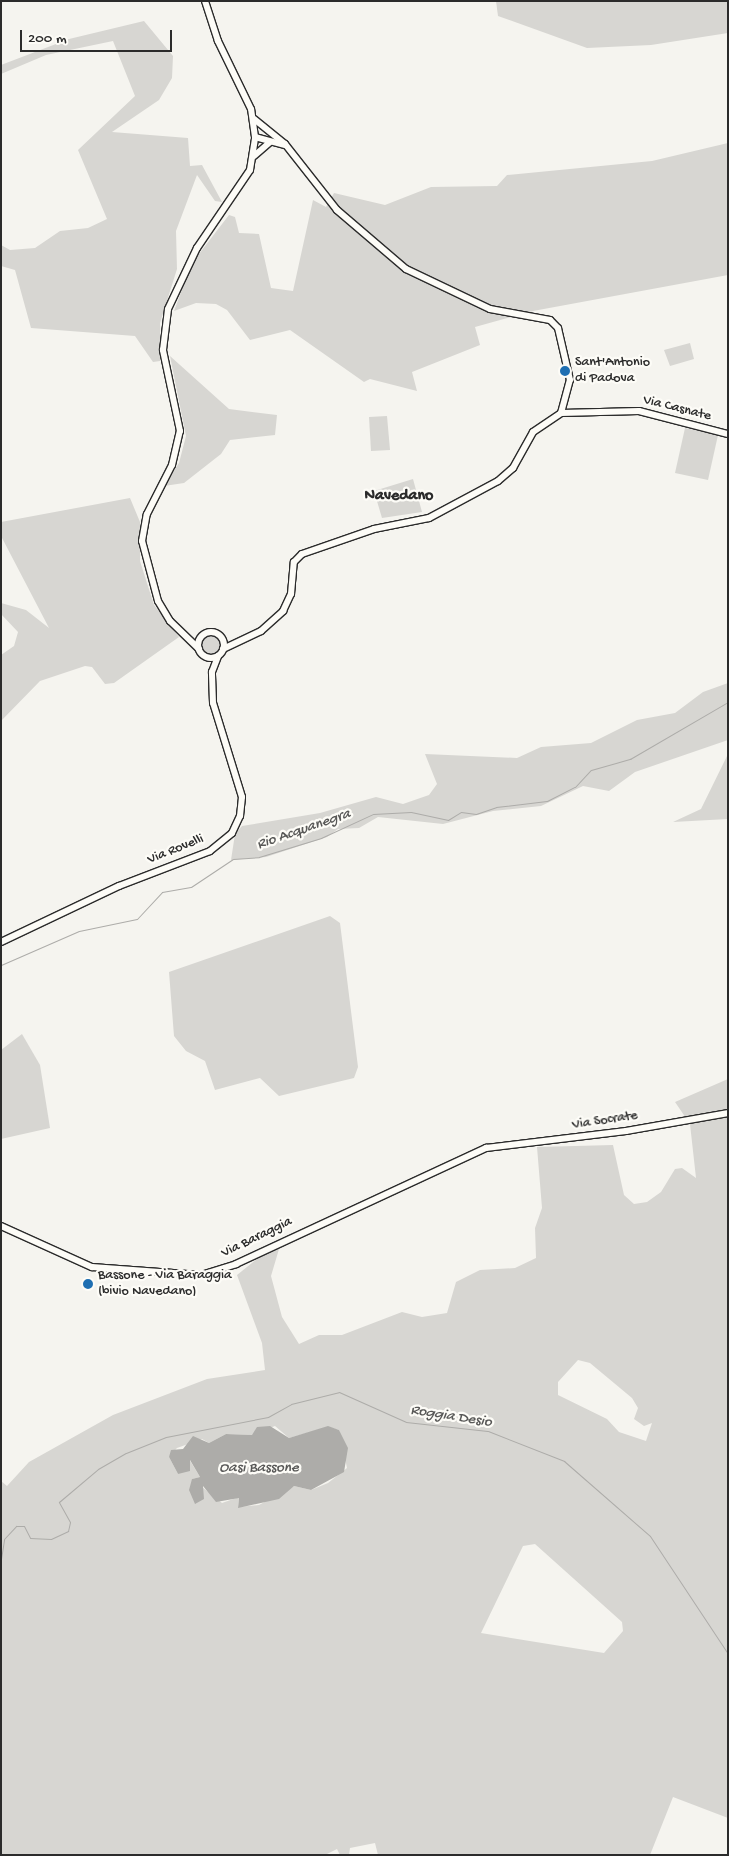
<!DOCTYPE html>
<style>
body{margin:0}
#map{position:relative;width:729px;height:1856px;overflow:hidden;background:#f5f4ef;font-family:"Gochi Hand",sans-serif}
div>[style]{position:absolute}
.green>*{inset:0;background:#d7d6d2}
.round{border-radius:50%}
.water>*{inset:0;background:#adaca9}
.stream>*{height:1px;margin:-0.5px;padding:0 0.5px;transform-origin:0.5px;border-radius:0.5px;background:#adaca9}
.roads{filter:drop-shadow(1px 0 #2b2b2b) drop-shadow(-1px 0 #2b2b2b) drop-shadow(0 1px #2b2b2b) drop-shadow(0 -1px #2b2b2b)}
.minor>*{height:6px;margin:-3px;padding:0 3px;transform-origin:3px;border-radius:3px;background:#fdfcf7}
.minor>.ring{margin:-3px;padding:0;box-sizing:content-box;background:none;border:6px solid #fdfcf7;border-radius:50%}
.dots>*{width:14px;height:14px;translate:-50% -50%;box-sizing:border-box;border:2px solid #fdfcf7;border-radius:50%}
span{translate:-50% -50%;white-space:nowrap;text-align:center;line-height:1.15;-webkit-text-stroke:4.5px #fdfcf7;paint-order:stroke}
.poi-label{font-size:14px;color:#2b2b2b}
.left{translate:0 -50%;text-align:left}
.street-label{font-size:14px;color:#2b2b2b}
.water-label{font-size:15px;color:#585857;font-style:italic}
.quarter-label{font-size:16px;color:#2b2b2b;font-weight:700}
.frame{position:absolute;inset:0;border:2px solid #2b2b2b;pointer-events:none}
.scale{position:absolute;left:20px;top:30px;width:152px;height:22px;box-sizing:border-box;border:2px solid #2b2b2b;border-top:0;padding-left:6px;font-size:15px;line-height:18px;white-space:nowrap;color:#2b2b2b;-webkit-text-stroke:4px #fdfcf7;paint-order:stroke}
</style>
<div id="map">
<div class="green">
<i style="clip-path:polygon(496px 1px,728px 1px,728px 33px,651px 45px,587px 48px,498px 16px)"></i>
<i style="clip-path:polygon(144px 21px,173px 56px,172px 78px,159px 100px,112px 132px,188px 138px,190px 166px,202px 165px,222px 202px,215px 201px,197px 175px,176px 231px,177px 269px,160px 323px,160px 361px,153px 362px,135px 336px,31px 328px,15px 270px,1px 266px,1px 245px,10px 250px,35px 248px,60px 231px,88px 228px,107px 219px,78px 150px,135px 96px,113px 41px,46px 55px,1px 74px,1px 65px,69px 39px)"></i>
<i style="clip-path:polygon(728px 143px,728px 275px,533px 311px,475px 327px,480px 345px,412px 372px,417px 391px,370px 379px,364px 382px,290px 330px,250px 340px,227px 310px,216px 304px,196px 303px,174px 311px,192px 263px,229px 215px,235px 217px,239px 233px,259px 234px,271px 288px,293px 291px,313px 200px,326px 207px,334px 193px,385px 205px,431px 187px,497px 186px,507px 175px,652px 161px)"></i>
<i style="clip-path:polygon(690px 343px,694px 359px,670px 366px,664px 350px)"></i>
<i style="clip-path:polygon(170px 356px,229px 409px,277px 415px,275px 435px,230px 440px,221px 454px,184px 483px,164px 486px,179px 463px,186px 436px)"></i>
<i style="clip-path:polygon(387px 416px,390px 450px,371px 451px,369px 417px)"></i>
<i style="clip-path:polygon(685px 428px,718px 435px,708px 480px,675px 473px)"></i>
<i style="clip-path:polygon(413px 479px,422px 512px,382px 518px,374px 491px)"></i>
<i style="clip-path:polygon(130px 498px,140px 522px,140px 561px,154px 605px,179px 637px,114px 683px,105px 684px,92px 667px,85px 666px,40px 681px,1px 721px,1px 655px,14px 646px,18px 632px,1px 614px,1px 603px,26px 610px,49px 628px,1px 536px,1px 522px)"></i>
<i class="round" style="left:202px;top:636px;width:18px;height:18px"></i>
<i style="clip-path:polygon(728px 683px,728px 740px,635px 772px,609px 791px,583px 786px,541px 806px,493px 811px,443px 824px,378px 817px,359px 828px,338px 829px,327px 837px,266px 857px,231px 860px,235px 834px,242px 826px,320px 813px,376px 797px,403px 804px,429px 795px,437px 784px,425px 754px,517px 758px,541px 747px,591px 743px,637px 720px,675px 713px,703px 692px)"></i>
<i style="clip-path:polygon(728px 754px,728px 819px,673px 822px,701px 809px)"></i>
<i style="clip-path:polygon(330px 916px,340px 923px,358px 1067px,354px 1078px,279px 1096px,260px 1078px,215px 1090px,205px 1061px,186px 1051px,174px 1036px,169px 972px)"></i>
<i style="clip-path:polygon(22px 1034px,40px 1065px,50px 1128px,1px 1139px,1px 1050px)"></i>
<i style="clip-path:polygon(evenodd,728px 1079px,728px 1818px,673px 1797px,650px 1855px,378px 1855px,375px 1843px,350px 1848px,349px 1855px,340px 1855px,337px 1849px,325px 1855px,1px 1855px,1px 1481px,7px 1486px,29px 1462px,113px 1415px,207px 1379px,265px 1370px,262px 1343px,237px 1275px,282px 1239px,271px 1276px,282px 1317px,299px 1344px,319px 1335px,342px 1335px,402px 1312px,422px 1317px,447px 1313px,456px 1282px,480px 1270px,515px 1268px,536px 1258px,535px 1228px,542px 1208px,537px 1147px,613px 1145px,624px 1195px,634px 1204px,647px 1202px,661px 1192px,675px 1169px,682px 1168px,696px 1178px,690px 1124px,675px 1102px,728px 1079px,578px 1360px,590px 1363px,632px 1398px,638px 1408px,634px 1419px,644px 1426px,652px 1423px,646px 1441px,619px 1432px,607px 1419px,558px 1395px,558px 1382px,578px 1360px,728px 1079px,275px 1426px,289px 1438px,328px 1427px,339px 1430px,347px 1468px,328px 1483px,311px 1490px,294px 1486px,259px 1505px,238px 1507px,239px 1497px,222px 1503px,192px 1479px,200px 1477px,189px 1459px,178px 1474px,169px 1457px,177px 1448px,202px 1439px,209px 1443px,226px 1434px,252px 1435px,275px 1426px,728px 1079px,535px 1544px,622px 1622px,623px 1631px,604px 1653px,481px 1633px,523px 1546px,535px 1544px)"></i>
</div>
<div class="water">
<i style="clip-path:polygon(270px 1426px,289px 1438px,328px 1426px,339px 1430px,348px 1448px,344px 1472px,311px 1490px,294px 1486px,279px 1499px,238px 1508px,239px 1498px,216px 1502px,203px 1486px,204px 1499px,195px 1504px,189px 1490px,192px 1479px,200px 1477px,190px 1460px,190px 1471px,178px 1474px,169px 1457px,171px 1450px,183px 1449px,193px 1436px,209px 1443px,226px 1434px,252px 1435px,257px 1427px)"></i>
</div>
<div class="stream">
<i style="left:1px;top:965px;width:85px;rotate:-23.6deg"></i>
<i style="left:79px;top:931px;width:59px;rotate:-11.7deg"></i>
<i style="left:137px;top:919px;width:37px;rotate:-47deg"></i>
<i style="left:162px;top:892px;width:29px;rotate:-10deg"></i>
<i style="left:191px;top:887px;width:50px;rotate:-33.7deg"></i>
<i style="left:233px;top:859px;width:26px;rotate:-4deg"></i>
<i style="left:259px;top:857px;width:65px;rotate:-17deg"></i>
<i style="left:321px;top:838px;width:57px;rotate:-24.8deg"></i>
<i style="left:373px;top:814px;width:38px;rotate:-3deg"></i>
<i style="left:411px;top:812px;width:38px;rotate:12deg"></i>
<i style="left:448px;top:820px;width:15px;rotate:-32deg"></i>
<i style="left:461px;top:812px;width:15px;rotate:8deg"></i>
<i style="left:476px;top:814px;width:21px;rotate:-19deg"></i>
<i style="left:496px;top:807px;width:51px;rotate:-6.7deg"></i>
<i style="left:547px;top:801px;width:31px;rotate:-27deg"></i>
<i style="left:575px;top:787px;width:23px;rotate:-47deg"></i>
<i style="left:591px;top:770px;width:41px;rotate:-15.8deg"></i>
<i style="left:630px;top:759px;width:113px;rotate:-30.2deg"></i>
<i style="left:1px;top:1559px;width:20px;rotate:-81deg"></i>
<i style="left:4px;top:1539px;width:18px;rotate:-47deg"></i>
<i style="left:16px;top:1526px;width:8px"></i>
<i style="left:24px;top:1526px;width:13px;rotate:63deg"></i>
<i style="left:30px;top:1538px;width:21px;rotate:3deg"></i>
<i style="left:51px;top:1539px;width:19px;rotate:-25deg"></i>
<i style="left:68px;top:1531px;width:9px;rotate:-77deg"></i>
<i style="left:70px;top:1522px;width:23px;rotate:-119deg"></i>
<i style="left:59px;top:1502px;width:51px;rotate:-40.2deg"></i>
<i style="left:98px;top:1469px;width:32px;rotate:-30deg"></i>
<i style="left:126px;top:1453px;width:43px;rotate:-21.8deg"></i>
<i style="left:166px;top:1437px;width:104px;rotate:-11.1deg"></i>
<i style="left:268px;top:1417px;width:26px;rotate:-29deg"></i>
<i style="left:291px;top:1404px;width:49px;rotate:-14deg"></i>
<i style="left:339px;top:1392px;width:73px;rotate:24.1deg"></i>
<i style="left:406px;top:1422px;width:82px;rotate:6.3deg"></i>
<i style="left:488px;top:1431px;width:82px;rotate:21.5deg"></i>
<i style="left:564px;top:1461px;width:114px;rotate:41.1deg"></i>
<i style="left:650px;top:1536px;width:141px;rotate:56.5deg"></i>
</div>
<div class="roads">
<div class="minor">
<i style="left:255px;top:137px;width:31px;rotate:15deg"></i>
<i style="left:254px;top:156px;width:21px;rotate:-41deg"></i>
<i style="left:561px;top:413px;width:78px;rotate:-1.5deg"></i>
<i style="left:639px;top:411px;width:92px;rotate:14.5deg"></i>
<i class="ring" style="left:198px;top:632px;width:20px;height:20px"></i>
<i style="left:199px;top:649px;width:40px;rotate:-136deg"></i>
<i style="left:170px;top:621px;width:23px;rotate:-121deg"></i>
<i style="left:158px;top:601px;width:62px;rotate:-104.9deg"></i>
<i style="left:142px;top:541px;width:27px;rotate:-80deg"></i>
<i style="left:147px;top:514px;width:55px;rotate:-63deg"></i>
<i style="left:172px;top:465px;width:35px;rotate:-77deg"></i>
<i style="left:180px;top:431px;width:83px;rotate:-101.9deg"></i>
<i style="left:163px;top:350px;width:41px;rotate:-83deg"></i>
<i style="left:168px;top:309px;width:68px;rotate:-64.6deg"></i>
<i style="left:197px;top:248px;width:94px;rotate:-55.8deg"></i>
<i style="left:250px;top:170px;width:33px;rotate:-81deg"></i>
<i style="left:255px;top:137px;width:28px;rotate:-98deg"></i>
<i style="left:251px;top:109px;width:76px;rotate:-115.9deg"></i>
<i style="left:218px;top:41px;width:42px;rotate:-108deg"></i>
<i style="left:223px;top:649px;width:42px;rotate:-25.3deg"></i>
<i style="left:261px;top:631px;width:30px;rotate:-42deg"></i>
<i style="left:283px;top:611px;width:19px;rotate:-65deg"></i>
<i style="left:291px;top:594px;width:32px;rotate:-85deg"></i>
<i style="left:294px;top:562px;width:11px;rotate:-45deg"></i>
<i style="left:302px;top:554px;width:76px;rotate:-19.1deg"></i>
<i style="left:374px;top:529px;width:56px;rotate:-11.3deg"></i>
<i style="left:429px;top:518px;width:78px;rotate:-28.2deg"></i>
<i style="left:498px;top:481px;width:20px;rotate:-41deg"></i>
<i style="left:513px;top:468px;width:41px;rotate:-60.9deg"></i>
<i style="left:533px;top:432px;width:34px;rotate:-34deg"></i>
<i style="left:561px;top:413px;width:34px;rotate:-75deg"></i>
<i style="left:570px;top:380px;width:53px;rotate:-103deg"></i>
<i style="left:558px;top:328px;width:11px;rotate:-135deg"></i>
<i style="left:550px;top:320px;width:61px;rotate:-169.6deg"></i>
<i style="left:490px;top:309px;width:93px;rotate:-154.5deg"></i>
<i style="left:406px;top:269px;width:91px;rotate:-139.5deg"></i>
<i style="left:337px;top:210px;width:84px;rotate:-128.2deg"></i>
<i style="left:285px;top:144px;width:40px;rotate:-141deg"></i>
<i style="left:1px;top:942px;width:131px;rotate:-25.4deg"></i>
<i style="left:119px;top:886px;width:97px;rotate:-21deg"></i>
<i style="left:210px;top:851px;width:28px;rotate:-39deg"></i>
<i style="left:232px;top:833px;width:19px;rotate:-65deg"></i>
<i style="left:240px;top:816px;width:19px;rotate:-84deg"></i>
<i style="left:242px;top:797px;width:98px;rotate:-107.1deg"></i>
<i style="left:213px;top:703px;width:31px;rotate:-92deg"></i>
<i style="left:212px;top:672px;width:17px;rotate:-69deg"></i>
<i style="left:1px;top:1226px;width:100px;rotate:24.3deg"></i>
<i style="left:92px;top:1267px;width:109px;rotate:4.2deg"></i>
<i style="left:201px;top:1275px;width:37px;rotate:-17deg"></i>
<i style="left:236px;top:1264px;width:276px;rotate:-24.9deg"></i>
<i style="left:486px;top:1148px;width:141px;rotate:-6.9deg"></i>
<i style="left:626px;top:1131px;width:104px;rotate:-10deg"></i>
</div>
</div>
<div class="dots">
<i style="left:565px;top:371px;background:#1f6fb2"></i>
<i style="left:88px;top:1284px;background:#1f6fb2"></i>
</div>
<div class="poi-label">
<span class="left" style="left:575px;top:371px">Sant'Antonio<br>di Padova</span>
<span class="left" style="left:98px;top:1284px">Bassone - Via Baraggia<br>(bivio Navedano)</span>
</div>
<div class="street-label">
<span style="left:677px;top:409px;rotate:14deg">Via Casnate</span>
<span style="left:176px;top:850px;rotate:-22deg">Via Rovelli</span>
<span style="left:605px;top:1121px;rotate:-9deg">Via Socrate</span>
<span style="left:257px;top:1238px;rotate:-26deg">Via Baraggia</span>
</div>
<div class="water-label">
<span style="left:304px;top:830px;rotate:-19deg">Rio Acquanegra</span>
<span style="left:451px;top:1417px;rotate:9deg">Roggia Desio</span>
<span style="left:259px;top:1469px">Oasi Bassone</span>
</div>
<div class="quarter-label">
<span style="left:399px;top:497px">Navedano</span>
</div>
<div class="frame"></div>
<div class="scale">200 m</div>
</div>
